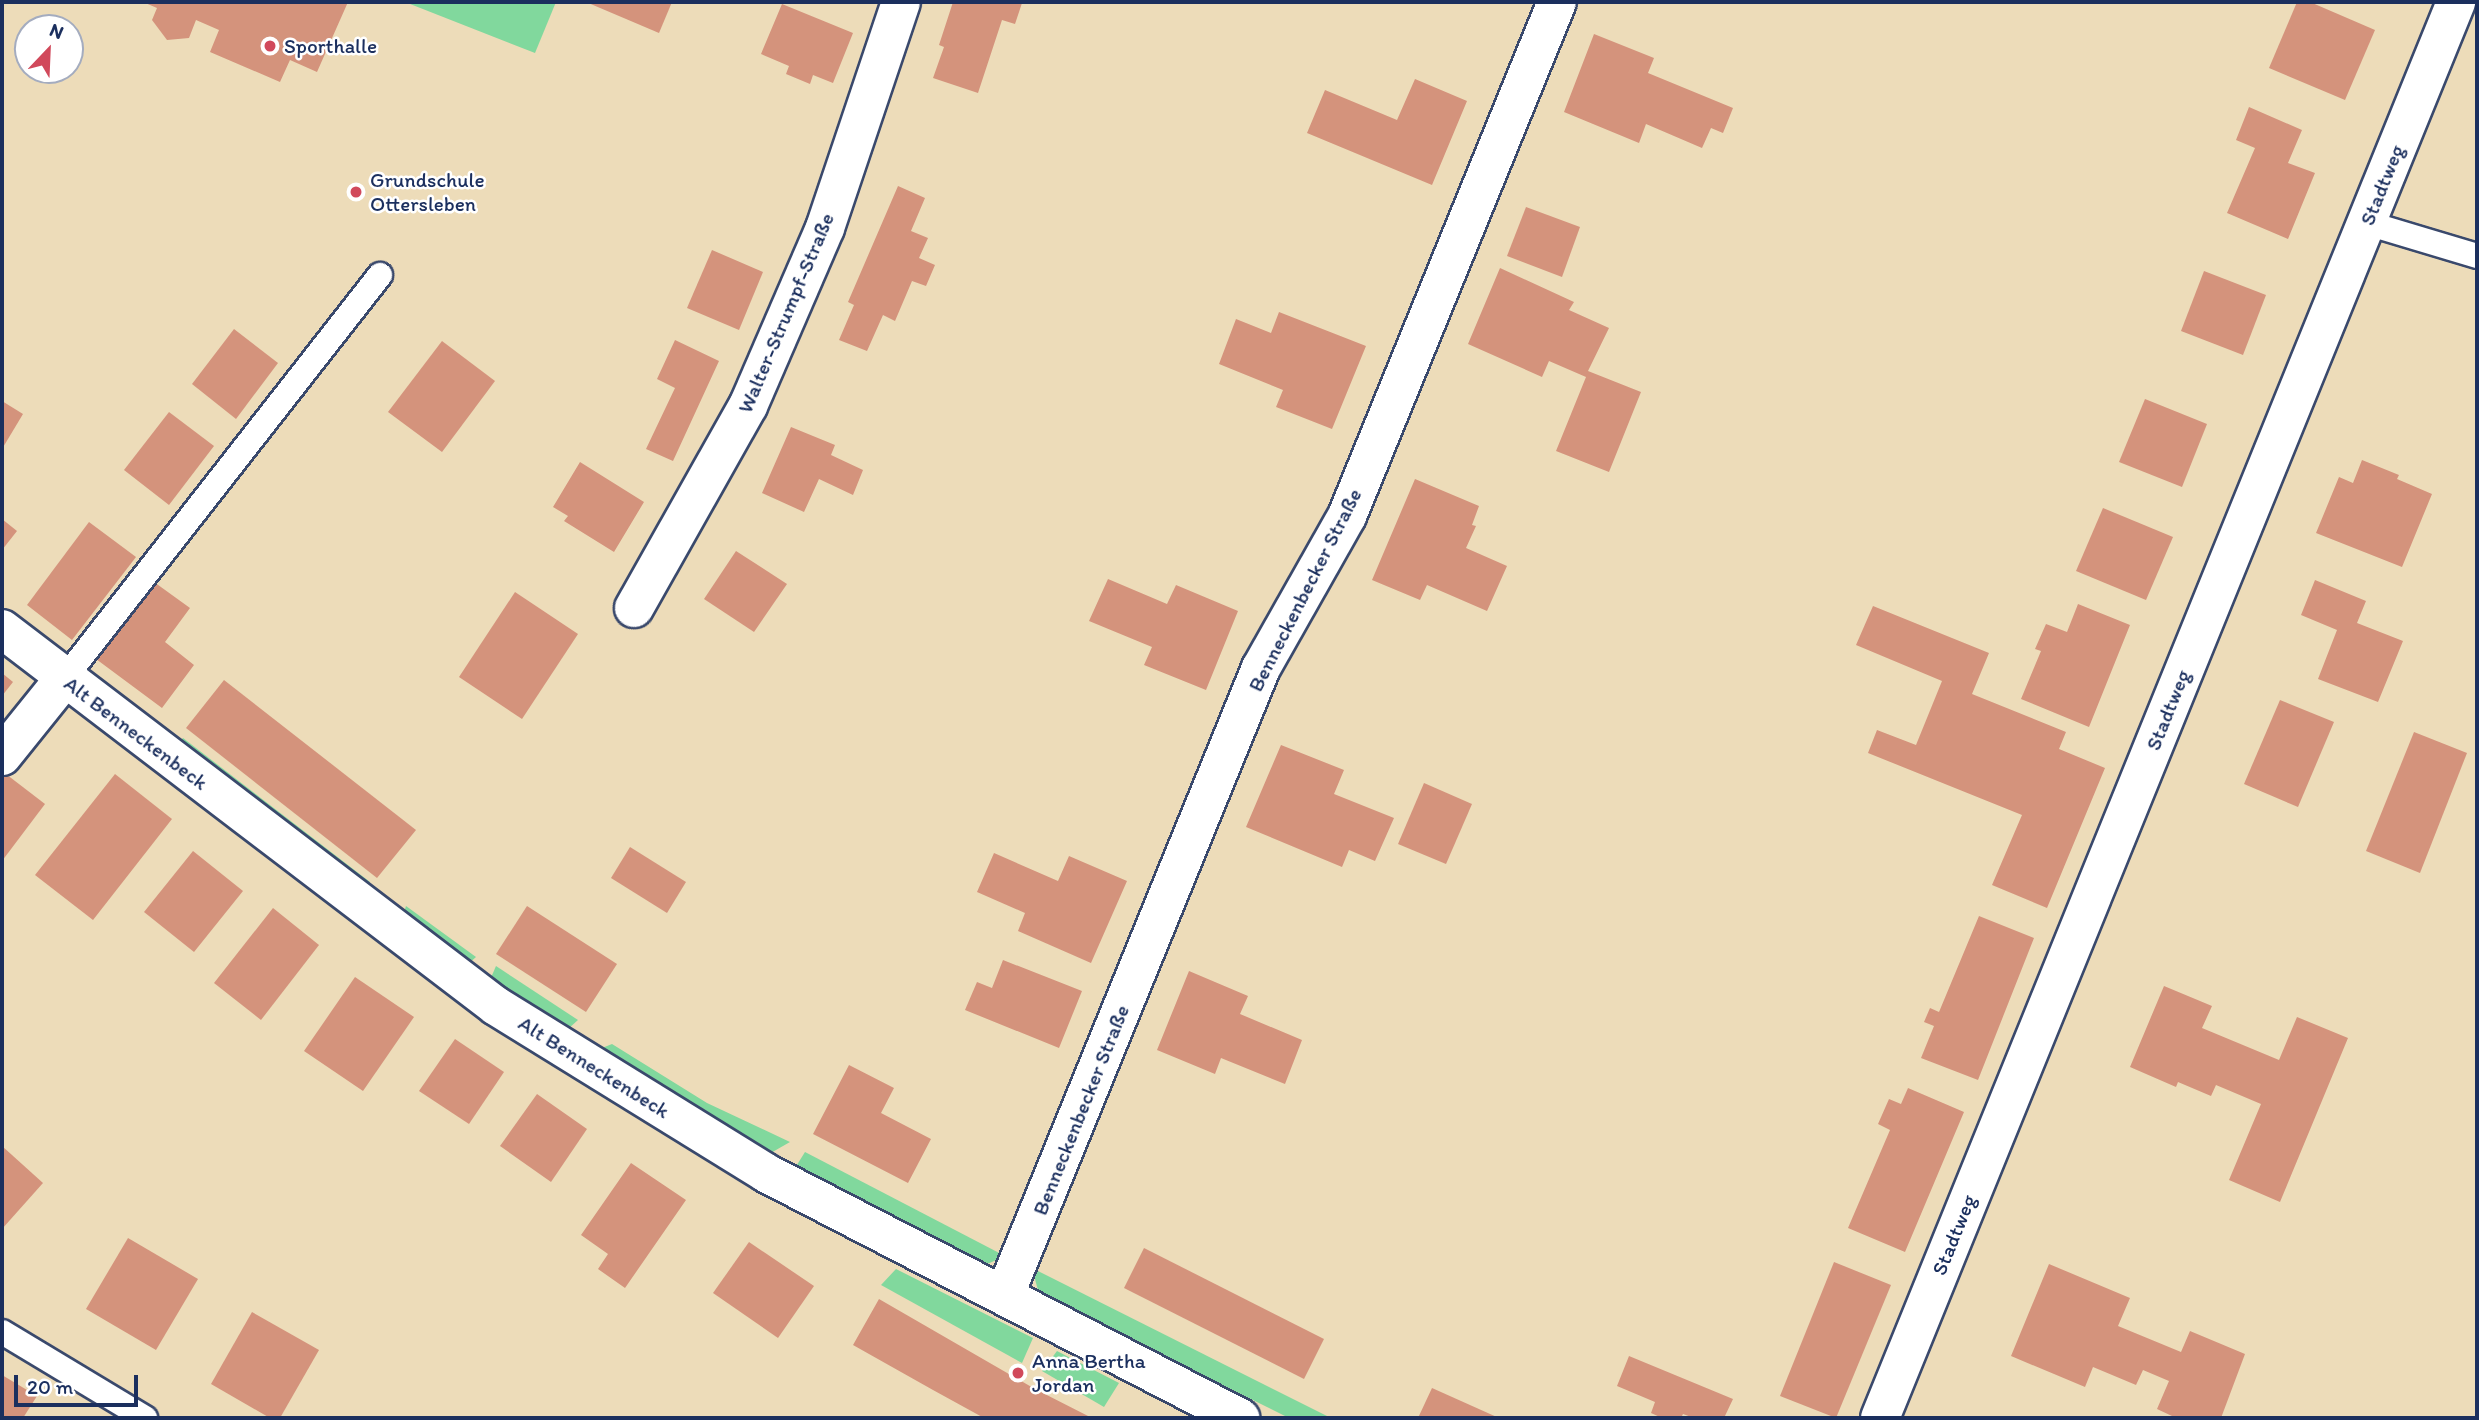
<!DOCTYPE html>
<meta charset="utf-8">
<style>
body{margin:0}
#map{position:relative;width:2479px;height:1420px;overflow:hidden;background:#eddcb9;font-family:Itim,sans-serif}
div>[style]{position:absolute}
.green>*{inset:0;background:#81d89d}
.building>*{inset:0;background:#d4937c}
.roads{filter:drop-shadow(2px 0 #3a496c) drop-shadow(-2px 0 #3a496c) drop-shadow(0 2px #3a496c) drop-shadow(0 -2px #3a496c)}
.service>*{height:24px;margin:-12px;padding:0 12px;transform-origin:12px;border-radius:12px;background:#fff}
.minor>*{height:38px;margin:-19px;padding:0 19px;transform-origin:19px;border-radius:19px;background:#fff}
.dots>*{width:19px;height:19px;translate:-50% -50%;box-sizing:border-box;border:4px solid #fff;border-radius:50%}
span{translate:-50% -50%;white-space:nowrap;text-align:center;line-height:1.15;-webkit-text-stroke:5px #fff;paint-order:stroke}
.poi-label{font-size:21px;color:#1b2f5e}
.left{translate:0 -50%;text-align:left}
.street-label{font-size:21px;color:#1b2f5e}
.frame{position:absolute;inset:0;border:4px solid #1b2f5e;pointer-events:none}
.north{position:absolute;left:14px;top:14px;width:70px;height:70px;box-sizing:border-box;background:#fff;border:2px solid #a4acbf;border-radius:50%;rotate:23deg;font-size:19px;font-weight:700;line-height:28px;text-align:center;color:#1b2f5e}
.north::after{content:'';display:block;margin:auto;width:24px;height:32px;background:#d1495b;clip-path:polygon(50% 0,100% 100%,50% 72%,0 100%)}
.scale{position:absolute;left:14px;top:1375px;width:124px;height:32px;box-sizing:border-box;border:4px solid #1b2f5e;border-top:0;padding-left:9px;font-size:21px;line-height:24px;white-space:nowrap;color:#1b2f5e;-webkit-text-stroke:5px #fff;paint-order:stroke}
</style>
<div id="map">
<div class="green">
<i style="clip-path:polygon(405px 2px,556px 2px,535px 53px)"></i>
<i style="clip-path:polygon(183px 738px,370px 882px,361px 888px,177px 745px)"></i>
<i style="clip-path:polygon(406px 906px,476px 957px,467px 965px,402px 919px)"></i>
<i style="clip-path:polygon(496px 966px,578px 1020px,568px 1029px,490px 980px)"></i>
<i style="clip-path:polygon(612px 1044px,707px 1103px,790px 1142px,769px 1154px,597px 1050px)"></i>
<i style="clip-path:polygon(805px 1152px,1005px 1256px,983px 1266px,795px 1168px)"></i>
<i style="clip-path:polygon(1032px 1268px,1331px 1418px,1289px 1418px,1039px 1294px)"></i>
<i style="clip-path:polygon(896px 1269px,1033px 1338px,1022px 1363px,881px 1285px)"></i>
<i style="clip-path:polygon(1057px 1351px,1119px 1383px,1104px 1407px,1042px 1371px)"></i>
</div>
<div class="building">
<i style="clip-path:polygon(143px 2px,348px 2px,317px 72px,290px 60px,280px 82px,210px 52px,219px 30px,196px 20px,189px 38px,167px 40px,152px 20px,157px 8px)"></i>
<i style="clip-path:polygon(586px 2px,672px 2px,659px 33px)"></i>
<i style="clip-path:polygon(953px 2px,1022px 3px,1015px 24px,1002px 20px,978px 93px,933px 78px,944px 47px,939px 45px)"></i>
<i style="clip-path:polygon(2297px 2px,2310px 2px,2375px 30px,2345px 100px,2269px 68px)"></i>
<i style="clip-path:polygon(782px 4px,853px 33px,833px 83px,813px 75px,810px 84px,786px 74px,789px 66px,761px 54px)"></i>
<i style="clip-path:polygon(1594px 34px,1654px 58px,1648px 73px,1733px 108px,1723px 133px,1711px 128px,1702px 148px,1646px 124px,1639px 143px,1564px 112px)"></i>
<i style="clip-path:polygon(1415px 79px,1467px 101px,1432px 185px,1307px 133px,1325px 90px,1397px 120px)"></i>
<i style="clip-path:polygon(2249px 107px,2302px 130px,2288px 163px,2315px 173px,2288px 239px,2227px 213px,2255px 148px,2236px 140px)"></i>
<i style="clip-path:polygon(898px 186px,925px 198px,911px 231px,928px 238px,919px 258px,935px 265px,926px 286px,912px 281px,895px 321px,883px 315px,867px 351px,839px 340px,854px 305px,848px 302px)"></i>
<i style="clip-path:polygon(1526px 207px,1580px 227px,1562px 277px,1507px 256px)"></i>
<i style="clip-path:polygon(712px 250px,763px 272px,739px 330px,687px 308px)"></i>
<i style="clip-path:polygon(1500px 268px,1574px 302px,1569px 310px,1609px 328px,1588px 371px,1641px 392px,1609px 472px,1556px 451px,1586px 377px,1549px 361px,1542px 377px,1468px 344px)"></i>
<i style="clip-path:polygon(2204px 271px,2266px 295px,2243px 355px,2181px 331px)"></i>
<i style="clip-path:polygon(1279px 312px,1366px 346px,1332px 429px,1276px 407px,1283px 390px,1219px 364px,1236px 319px,1271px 333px)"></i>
<i style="clip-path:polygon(234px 329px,278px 363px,236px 419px,192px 384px)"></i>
<i style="clip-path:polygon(675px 340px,719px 361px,673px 461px,646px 449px,675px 388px,657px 379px)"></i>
<i style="clip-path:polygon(442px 341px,495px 381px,442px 452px,388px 412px)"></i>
<i style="clip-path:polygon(2145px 399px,2207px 424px,2182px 487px,2119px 462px)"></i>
<i style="clip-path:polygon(2px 401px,23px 414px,2px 449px)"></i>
<i style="clip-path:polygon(169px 412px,214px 446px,169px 505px,124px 470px)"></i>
<i style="clip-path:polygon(791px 427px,835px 445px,831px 455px,863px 470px,853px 495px,819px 479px,804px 512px,762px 493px)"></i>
<i style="clip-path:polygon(2362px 460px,2399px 475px,2397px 479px,2432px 494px,2402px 567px,2316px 533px,2339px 477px,2353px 483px)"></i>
<i style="clip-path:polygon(580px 462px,644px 502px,614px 552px,564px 521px,568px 516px,553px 507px)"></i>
<i style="clip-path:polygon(1415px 479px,1479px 506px,1472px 525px,1476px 526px,1466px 548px,1507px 566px,1487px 611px,1427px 585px,1420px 600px,1372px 580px)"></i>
<i style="clip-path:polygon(2103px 508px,2173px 537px,2146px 600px,2076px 571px)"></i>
<i style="clip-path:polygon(2px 519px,17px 531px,2px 550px)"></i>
<i style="clip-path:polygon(89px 522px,136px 557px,72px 640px,27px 605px)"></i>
<i style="clip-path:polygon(736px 551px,787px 584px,754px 632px,704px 599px)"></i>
<i style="clip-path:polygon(1108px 579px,1167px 604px,1176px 585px,1238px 611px,1206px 690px,1144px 665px,1152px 647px,1089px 621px)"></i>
<i style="clip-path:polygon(2315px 580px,2366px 601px,2357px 623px,2403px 641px,2378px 702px,2318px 679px,2337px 630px,2301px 615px)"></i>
<i style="clip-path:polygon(154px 582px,190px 608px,165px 642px,194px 665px,162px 708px,96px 659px)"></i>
<i style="clip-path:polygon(515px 592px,578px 634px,522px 719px,459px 677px)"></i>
<i style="clip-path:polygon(2078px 604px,2130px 625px,2089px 727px,2021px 699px,2041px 651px,2035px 649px,2046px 624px,2067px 632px)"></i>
<i style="clip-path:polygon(1873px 606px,1989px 653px,1972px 694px,2066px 732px,2059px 749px,2105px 768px,2047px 908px,1992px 885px,2022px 815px,1868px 753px,1877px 730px,1916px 745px,1942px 681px,1856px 645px)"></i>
<i style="clip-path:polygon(2px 673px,13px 682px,2px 696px)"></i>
<i style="clip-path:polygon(224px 680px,416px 830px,377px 878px,186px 728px)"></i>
<i style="clip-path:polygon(2280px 700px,2334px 722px,2298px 807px,2244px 784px)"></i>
<i style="clip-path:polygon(2414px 732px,2467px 753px,2420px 873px,2366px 851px)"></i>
<i style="clip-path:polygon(1281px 745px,1344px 770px,1334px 794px,1394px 818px,1375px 861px,1349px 850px,1342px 867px,1246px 827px)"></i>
<i style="clip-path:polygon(2px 771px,45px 804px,2px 861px)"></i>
<i style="clip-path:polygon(115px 774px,172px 819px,93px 920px,35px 875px)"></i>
<i style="clip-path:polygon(1424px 783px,1472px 804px,1446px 864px,1398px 844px)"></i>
<i style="clip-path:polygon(630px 847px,686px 882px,667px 913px,611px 878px)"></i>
<i style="clip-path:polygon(193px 851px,243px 891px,194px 952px,144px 912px)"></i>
<i style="clip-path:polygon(994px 853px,1058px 881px,1069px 856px,1127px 881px,1091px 963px,1018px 931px,1025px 913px,977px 892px)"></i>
<i style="clip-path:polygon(527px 906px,617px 964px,586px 1012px,496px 954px)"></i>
<i style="clip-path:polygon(273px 908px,319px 945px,261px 1020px,214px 983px)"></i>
<i style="clip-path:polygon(1979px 916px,2034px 938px,1978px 1080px,1921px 1058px,1934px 1026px,1924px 1022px,1930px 1008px,1939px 1012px)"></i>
<i style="clip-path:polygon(1003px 960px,1082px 991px,1059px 1048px,965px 1010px,977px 982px,992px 988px)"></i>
<i style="clip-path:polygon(1189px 971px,1248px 996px,1240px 1014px,1302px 1040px,1285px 1084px,1221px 1058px,1215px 1074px,1157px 1050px)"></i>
<i style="clip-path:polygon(355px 977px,414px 1017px,363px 1091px,304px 1051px)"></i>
<i style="clip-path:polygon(2164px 986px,2212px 1006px,2202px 1028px,2279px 1060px,2297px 1017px,2348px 1038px,2280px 1202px,2229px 1180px,2261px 1104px,2216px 1085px,2211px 1096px,2178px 1082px,2176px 1087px,2130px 1067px)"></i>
<i style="clip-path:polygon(455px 1039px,504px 1072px,469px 1124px,419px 1091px)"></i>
<i style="clip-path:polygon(849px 1065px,894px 1088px,881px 1113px,931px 1139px,908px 1183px,813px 1134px)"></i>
<i style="clip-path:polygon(1908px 1088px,1964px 1112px,1905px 1252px,1848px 1228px,1890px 1130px,1878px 1124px,1889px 1099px,1901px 1104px)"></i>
<i style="clip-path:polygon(537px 1094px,587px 1129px,551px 1182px,500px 1146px)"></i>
<i style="clip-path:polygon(2px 1146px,43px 1183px,2px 1229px)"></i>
<i style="clip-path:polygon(631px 1163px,686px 1200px,625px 1288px,598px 1269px,608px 1254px,581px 1235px)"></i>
<i style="clip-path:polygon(128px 1238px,198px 1279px,156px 1350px,86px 1309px)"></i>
<i style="clip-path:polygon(749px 1242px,814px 1286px,778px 1338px,713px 1293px)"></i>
<i style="clip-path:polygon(1144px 1248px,1324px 1339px,1304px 1379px,1124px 1288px)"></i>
<i style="clip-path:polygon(1834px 1262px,1891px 1285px,1836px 1418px,1780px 1396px)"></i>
<i style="clip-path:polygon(2049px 1264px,2130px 1298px,2118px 1326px,2181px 1352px,2190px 1331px,2245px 1354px,2221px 1418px,2171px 1418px,2172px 1416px,2157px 1409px,2169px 1381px,2143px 1370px,2136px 1385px,2093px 1367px,2085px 1387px,2011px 1356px)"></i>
<i style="clip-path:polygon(879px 1299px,1035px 1389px,1092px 1418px,984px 1418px,933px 1390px,853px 1345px)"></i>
<i style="clip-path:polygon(252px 1312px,319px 1350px,280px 1418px,270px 1418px,211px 1384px)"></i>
<i style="clip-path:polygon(1629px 1356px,1733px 1399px,1724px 1418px,1694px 1418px,1683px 1414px,1681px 1418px,1662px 1418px,1651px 1413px,1655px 1402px,1617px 1386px)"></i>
<i style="clip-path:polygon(2px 1375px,37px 1396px,23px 1418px,2px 1418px)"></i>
<i style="clip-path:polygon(1432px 1388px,1499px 1418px,1418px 1418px)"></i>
</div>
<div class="roads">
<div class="service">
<i style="left:2367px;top:223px;width:115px;rotate:16.7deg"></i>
<i style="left:64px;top:679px;width:513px;rotate:-51.97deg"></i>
<i style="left:2px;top:1332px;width:167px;rotate:31deg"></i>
</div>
<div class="minor">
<i style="left:634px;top:608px;width:232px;rotate:-60.6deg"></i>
<i style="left:748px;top:406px;width:194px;rotate:-66.6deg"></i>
<i style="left:825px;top:228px;width:238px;rotate:-71.4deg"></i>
<i style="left:2px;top:629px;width:621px;rotate:37.35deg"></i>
<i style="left:496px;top:1006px;width:317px;rotate:31.7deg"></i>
<i style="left:766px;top:1173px;width:534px;rotate:27.33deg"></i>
<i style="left:2px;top:756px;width:99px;rotate:-51.2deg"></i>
<i style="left:1005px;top:1294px;width:676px;rotate:-67.76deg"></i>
<i style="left:1261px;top:668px;width:175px;rotate:-60.5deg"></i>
<i style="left:1347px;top:516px;width:555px;rotate:-67.78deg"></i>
<i style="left:1880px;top:1418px;width:1529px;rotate:-67.86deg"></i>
</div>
</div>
<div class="dots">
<i style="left:270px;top:46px;background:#d1495b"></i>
<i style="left:356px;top:192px;background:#d1495b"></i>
<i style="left:1018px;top:1373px;background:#d1495b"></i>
</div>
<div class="poi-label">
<span class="left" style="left:284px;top:46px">Sporthalle</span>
<span class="left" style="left:370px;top:192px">Grundschule<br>Ottersleben</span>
<span class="left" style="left:1032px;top:1373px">Anna Bertha<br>Jordan</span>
</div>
<div class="street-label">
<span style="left:2382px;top:185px;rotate:-68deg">Stadtweg</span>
<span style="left:786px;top:313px;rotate:-67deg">Walter-Strumpf-Straße</span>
<span style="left:1305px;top:590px;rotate:-63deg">Benneckenbecker Straße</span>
<span style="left:2168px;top:710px;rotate:-68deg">Stadtweg</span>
<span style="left:136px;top:733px;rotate:37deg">Alt Benneckenbeck</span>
<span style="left:594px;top:1067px;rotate:32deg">Alt Benneckenbeck</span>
<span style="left:1081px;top:1110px;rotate:-68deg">Benneckenbecker Straße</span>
<span style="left:1954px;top:1235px;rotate:-68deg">Stadtweg</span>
</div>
<div class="frame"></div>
<div class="north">N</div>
<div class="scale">20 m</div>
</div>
